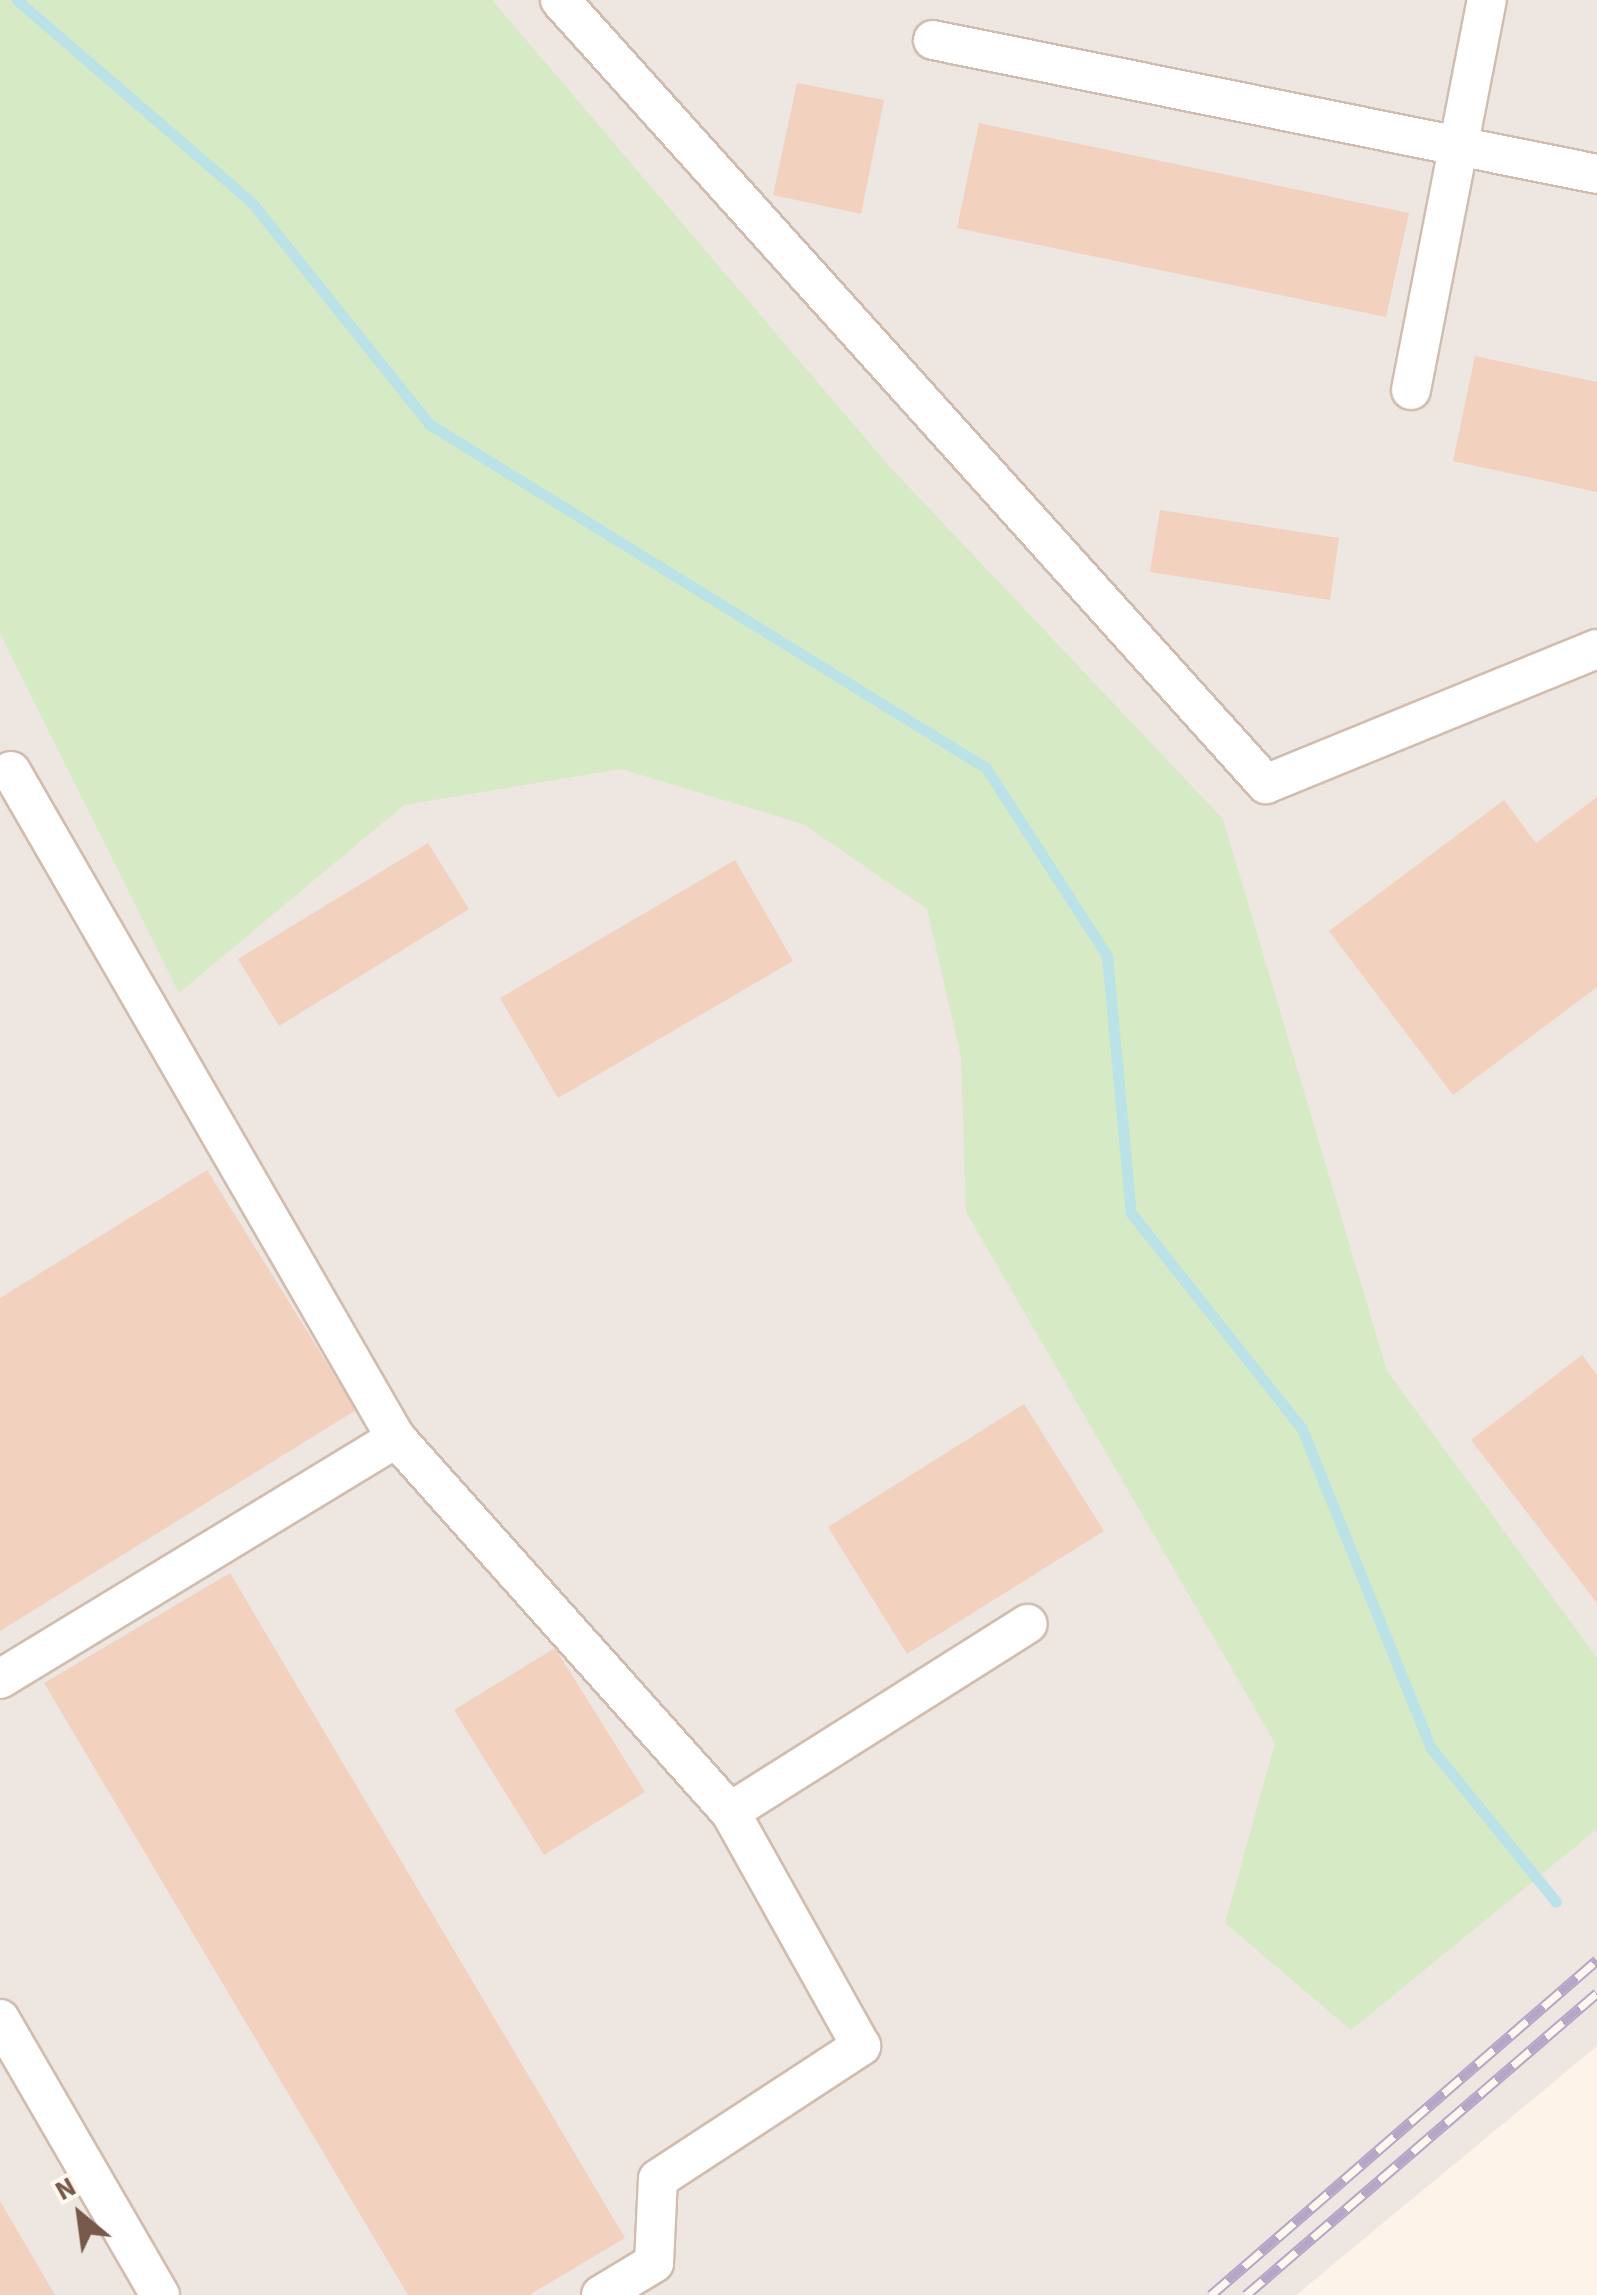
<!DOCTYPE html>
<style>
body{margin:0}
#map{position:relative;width:1597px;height:2295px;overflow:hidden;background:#fdf3e8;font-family:"Source Sans 3",sans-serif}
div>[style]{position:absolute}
.industrial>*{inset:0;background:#ede6e1}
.green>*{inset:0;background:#d6ebc5}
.stream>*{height:11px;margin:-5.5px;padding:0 5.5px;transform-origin:5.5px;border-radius:5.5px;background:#bbe3e7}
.building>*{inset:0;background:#f2d1bf}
.roads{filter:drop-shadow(2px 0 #d1bdaf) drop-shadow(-2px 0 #d1bdaf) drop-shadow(0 2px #d1bdaf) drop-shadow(0 -2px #d1bdaf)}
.minor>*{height:38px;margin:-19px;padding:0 19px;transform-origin:19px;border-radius:19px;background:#fff}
.rail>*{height:11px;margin-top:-5.5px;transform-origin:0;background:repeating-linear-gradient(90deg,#fff8ee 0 22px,#b6a5c7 0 44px);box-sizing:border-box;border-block:2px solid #b6a5c7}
span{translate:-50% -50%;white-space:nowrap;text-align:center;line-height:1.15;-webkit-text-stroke:9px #fff8ee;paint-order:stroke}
.north{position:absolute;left:30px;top:2165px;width:100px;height:100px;-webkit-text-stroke:8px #fff8ee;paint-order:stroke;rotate:331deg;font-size:28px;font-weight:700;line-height:40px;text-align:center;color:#77594b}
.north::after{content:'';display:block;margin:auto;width:35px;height:45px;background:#77594b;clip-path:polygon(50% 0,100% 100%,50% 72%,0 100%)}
</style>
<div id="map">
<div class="industrial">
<i style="clip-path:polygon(0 0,1597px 0,1597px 2046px,1296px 2295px,0 2295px)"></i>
</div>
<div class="green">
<i style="clip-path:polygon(0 0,492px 0,889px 466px,1223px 819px,1387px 1371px,1597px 1658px,1597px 1829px,1351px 2030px,1225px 1923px,1275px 1743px,966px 1212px,961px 1057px,927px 909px,803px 824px,621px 769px,404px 805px,179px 993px,0 633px)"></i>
</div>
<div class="stream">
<i style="left:17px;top:0;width:312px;rotate:40.8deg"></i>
<i style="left:253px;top:204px;width:282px;rotate:51.3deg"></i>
<i style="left:429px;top:424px;width:655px;rotate:31.7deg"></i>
<i style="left:986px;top:768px;width:224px;rotate:57.2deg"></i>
<i style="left:1107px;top:956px;width:258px;rotate:84.7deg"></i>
<i style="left:1131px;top:1213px;width:275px;rotate:51.6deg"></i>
<i style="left:1302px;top:1429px;width:344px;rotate:68deg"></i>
<i style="left:1431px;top:1748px;width:198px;rotate:50.9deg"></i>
</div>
<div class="building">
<i style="clip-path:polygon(797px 83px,884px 100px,861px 214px,773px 195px)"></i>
<i style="clip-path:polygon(979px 123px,1409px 213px,1386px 317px,957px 228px)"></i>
<i style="clip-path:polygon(1475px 356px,1597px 382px,1597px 492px,1453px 461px)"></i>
<i style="clip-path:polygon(1160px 510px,1339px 538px,1330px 600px,1150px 572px)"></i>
<i style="clip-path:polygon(1597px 797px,1597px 987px,1453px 1095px,1329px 931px,1504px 800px,1536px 843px)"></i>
<i style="clip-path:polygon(428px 843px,469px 909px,279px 1026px,238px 959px)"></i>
<i style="clip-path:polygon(735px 860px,793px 961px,558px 1098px,500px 998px)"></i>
<i style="clip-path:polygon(207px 1170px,356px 1410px,0 1631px,0 1298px)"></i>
<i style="clip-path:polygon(1582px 1355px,1597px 1375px,1597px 1603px,1471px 1440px)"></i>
<i style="clip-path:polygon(1024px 1404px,1104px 1531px,907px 1654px,828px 1527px)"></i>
<i style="clip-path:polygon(230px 1573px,625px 2238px,529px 2295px,408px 2295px,44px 1683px)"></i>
<i style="clip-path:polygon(555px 1648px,645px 1792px,544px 1855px,454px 1710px)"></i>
<i style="clip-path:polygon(0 2201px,55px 2295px,0 2295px)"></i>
</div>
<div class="roads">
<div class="minor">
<i style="left:560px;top:0;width:1055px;rotate:48deg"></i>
<i style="left:1266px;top:784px;width:357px;rotate:-22.2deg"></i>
<i style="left:933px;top:40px;width:677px;rotate:11.41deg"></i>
<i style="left:1411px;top:390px;width:397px;rotate:-79deg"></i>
<i style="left:11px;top:771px;width:770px;rotate:60.01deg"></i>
<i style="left:0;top:1679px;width:464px;rotate:-31.3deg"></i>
<i style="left:396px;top:1438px;width:501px;rotate:48.23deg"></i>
<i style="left:0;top:2019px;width:319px;rotate:59.9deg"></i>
<i style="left:601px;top:2295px;width:62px;rotate:-31.1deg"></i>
<i style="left:654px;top:2263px;width:84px;rotate:-87.3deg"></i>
<i style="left:658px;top:2179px;width:243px;rotate:-33.2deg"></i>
<i style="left:861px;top:2046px;width:268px;rotate:-119.2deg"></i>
<i style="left:730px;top:1812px;width:352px;rotate:-32.3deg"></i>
</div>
</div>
<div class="rail">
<i style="left:1211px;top:2295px;width:511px;rotate:-40.95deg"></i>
<i style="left:1246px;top:2295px;width:463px;rotate:-40.7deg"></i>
</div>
<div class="north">N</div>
</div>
